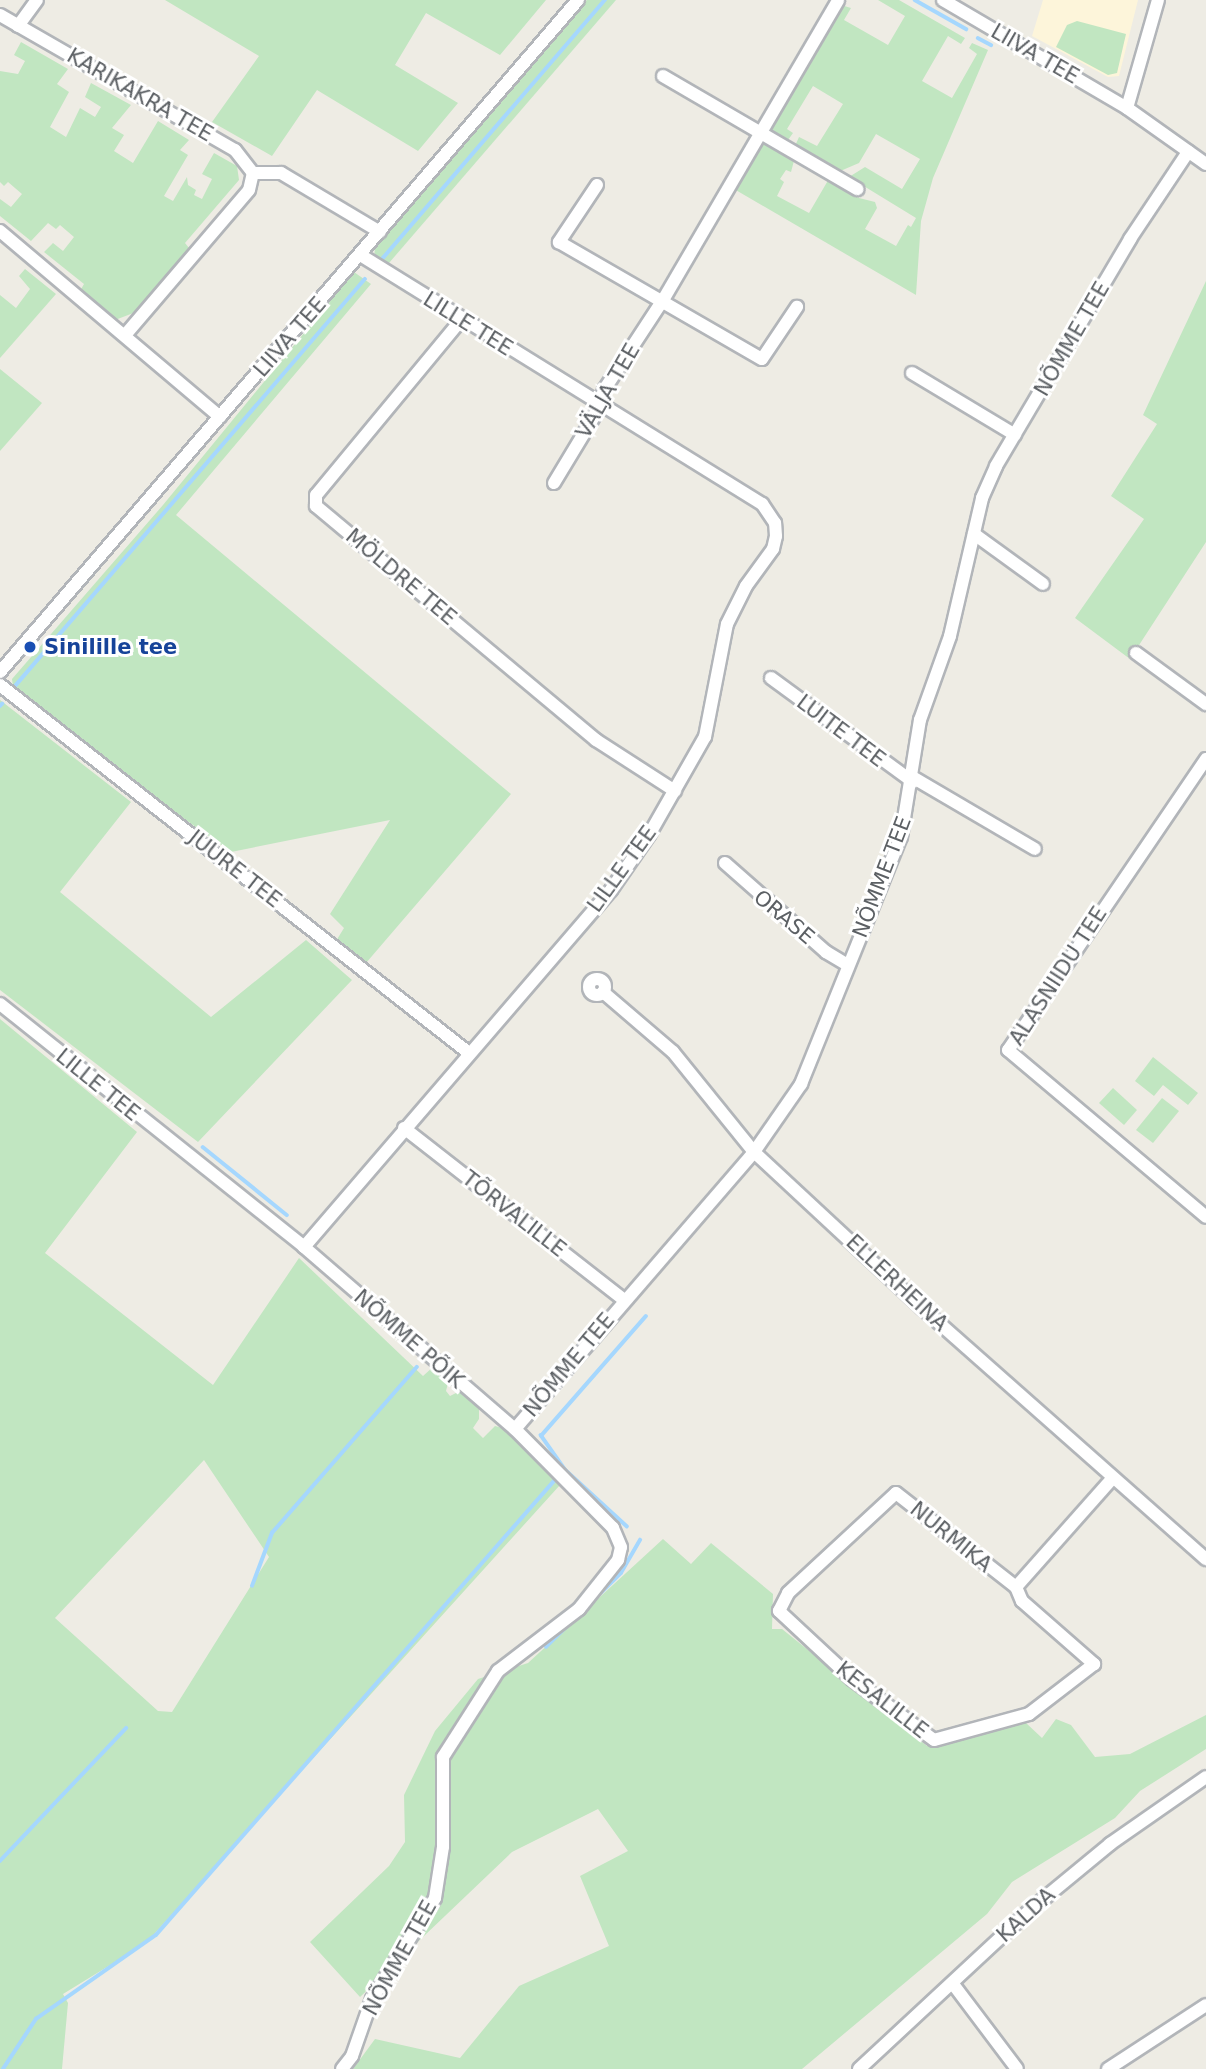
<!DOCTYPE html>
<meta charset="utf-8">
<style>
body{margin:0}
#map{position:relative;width:1206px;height:2069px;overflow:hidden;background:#eeece4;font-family:"DejaVu Sans",sans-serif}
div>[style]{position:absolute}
.commercial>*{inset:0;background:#fdf5da}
.green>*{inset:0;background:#c1e6c1}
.stream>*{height:3.5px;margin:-1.75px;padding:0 1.75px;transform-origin:1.75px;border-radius:1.75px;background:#a5d7fe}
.roads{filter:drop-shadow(2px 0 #b2b5b9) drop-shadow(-2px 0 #b2b5b9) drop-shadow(0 2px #b2b5b9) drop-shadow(0 -2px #b2b5b9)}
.minor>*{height:12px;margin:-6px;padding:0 6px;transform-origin:6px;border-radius:6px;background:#fff}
.minor>.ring{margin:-6px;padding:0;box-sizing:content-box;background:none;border:12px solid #fff;border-radius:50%}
.dots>*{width:19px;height:19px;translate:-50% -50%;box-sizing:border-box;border:4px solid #fff;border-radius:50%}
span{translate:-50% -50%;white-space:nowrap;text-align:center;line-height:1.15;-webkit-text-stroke:6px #fff;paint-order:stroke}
.street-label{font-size:21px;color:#5c6064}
.transit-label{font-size:21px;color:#164399;font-weight:700}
.left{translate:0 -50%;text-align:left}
</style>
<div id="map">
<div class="commercial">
<i style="clip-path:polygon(1043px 0,1138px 0,1119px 76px,1108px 77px,1032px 36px)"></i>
</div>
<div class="green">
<i style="clip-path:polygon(165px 0,546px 0,500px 55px,426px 13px,395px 65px,458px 103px,418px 151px,317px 90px,272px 156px,212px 122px,259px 56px)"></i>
<i style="clip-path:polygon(587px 0,616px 0,389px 263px,384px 265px,374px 258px,375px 248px)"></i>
<i style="clip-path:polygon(878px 0,899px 0,965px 38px,961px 44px,948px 36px,922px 81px,952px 98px,977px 54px,969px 48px,972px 43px,988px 50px,933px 178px,921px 221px,916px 295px,734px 189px,760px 142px,766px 140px,795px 157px,791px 172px,786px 170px,780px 179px,784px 182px,777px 196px,809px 213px,830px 177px,859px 198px,875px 202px,877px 208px,865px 229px,896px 246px,908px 225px,911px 227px,916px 218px,849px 177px,865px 167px,902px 189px,920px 159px,876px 134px,859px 163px,838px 172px,795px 146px,799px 137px,817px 146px,843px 104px,813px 86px,787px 129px,793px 133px,788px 140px,774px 133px,771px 126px,841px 5px,851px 8px,844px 20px,888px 45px,905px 16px)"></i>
<i style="clip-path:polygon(1077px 21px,1126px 34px,1117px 73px,1108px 75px,1056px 47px,1067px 25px)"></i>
<i style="clip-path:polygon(21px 42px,68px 69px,57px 84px,69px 92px,50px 127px,66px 137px,80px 108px,95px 117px,101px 107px,85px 97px,91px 83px,131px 105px,112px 128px,124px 135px,114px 151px,133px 163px,158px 121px,189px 140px,180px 150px,188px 155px,164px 196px,173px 201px,187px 177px,188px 185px,196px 190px,194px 195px,202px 199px,212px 179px,202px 174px,214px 153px,237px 166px,239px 180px,185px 243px,189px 248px,136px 312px,115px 320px,80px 291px,84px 284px,44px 252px,53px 243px,63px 251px,74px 237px,60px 225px,56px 229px,48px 223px,31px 241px,0 216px,0 199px,11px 207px,22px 194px,8px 182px,4px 186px,0 182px,0 71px,18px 74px,25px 61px,14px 55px)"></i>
<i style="clip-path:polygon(25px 269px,56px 294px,0 358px,0 295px,16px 308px,30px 289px,19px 276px)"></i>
<i style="clip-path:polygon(354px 272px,371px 284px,176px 515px,511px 794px,366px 963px,336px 941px,344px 928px,330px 914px,390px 820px,231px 852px,142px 789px,13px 687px,12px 679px,163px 505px)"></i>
<i style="clip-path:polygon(1206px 281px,1206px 542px,1130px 659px,1075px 618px,1144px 519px,1111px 496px,1157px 424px,1143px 415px)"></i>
<i style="clip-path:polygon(0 369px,42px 403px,0 451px)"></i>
<i style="clip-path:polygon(0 700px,131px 802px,60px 892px,211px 1017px,306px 940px,352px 980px,198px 1142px,0 990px)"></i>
<i style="clip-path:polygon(evenodd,0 1019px,137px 1132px,45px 1253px,213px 1385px,299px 1258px,423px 1376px,433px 1367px,449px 1379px,446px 1391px,450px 1396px,462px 1390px,479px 1406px,479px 1419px,473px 1428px,483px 1438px,495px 1426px,506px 1429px,560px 1485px,146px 1943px,63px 1994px,68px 2003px,62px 2069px,0 2069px,0 1019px,204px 1460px,269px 1557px,172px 1712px,158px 1711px,55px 1618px,204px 1460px)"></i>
<i style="clip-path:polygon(1153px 1057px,1198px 1093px,1188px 1105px,1163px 1085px,1154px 1096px,1135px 1081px)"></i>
<i style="clip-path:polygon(1113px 1088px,1137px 1110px,1124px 1125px,1099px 1103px)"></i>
<i style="clip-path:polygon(1162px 1098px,1179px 1111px,1153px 1143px,1136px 1130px)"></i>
<i style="clip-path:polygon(663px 1539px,691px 1564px,711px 1543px,773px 1594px,772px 1629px,782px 1629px,927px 1746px,1025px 1722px,1042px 1738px,1056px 1719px,1071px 1725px,1095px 1757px,1130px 1754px,1206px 1715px,1206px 1749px,1140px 1791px,1115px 1818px,1012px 1882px,987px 1914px,802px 2069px,353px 2069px,375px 2039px,460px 2058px,519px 1986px,609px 1946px,580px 1876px,628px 1851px,598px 1809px,512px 1852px,360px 1997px,310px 1942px,389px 1866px,405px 1842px,404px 1795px,435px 1731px,478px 1679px,528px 1663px)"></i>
</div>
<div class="stream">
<i style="left:915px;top:0;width:59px;rotate:29.6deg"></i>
<i style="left:978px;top:38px;width:15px;rotate:28deg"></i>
<i style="left:383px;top:258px;width:340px;rotate:-49.3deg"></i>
<i style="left:16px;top:685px;width:535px;rotate:-49.32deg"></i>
<i style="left:0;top:706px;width:3px;rotate:-45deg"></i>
<i style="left:203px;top:1147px;width:108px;rotate:39deg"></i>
<i style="left:627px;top:1527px;width:84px;rotate:-137.4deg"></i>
<i style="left:565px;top:1470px;width:42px;rotate:-125.2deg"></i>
<i style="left:541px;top:1436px;width:159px;rotate:-48.8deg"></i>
<i style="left:252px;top:1586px;width:57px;rotate:-69.3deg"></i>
<i style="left:272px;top:1533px;width:220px;rotate:-48.9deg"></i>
<i style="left:546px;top:1647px;width:105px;rotate:-44.6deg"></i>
<i style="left:621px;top:1573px;width:38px;rotate:-60deg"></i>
<i style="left:0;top:1861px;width:183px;rotate:-46.5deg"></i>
<i style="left:3px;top:2069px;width:60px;rotate:-56.6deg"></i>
<i style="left:36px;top:2019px;width:146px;rotate:-35deg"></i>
<i style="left:156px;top:1935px;width:604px;rotate:-48.76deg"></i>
</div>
<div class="roads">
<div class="minor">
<i style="left:943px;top:0;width:213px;rotate:30.4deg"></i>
<i style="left:1127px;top:108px;width:97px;rotate:35.3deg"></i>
<i style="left:0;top:15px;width:271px;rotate:29.9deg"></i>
<i style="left:235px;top:150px;width:29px;rotate:52deg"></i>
<i style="left:253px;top:173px;width:28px"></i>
<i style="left:281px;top:173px;width:115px;rotate:30.8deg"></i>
<i style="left:18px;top:26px;width:32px;rotate:-54deg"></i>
<i style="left:663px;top:76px;width:225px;rotate:30.2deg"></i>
<i style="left:1127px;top:108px;width:112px;rotate:-74deg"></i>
<i style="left:597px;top:185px;width:69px;rotate:123.7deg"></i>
<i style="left:559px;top:242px;width:234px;rotate:30deg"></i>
<i style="left:762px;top:359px;width:63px;rotate:-56.1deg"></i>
<i style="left:0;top:231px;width:288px;rotate:40.2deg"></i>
<i style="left:461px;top:320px;width:227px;rotate:129.6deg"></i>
<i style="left:316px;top:495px;width:11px;rotate:90deg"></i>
<i style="left:316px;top:506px;width:365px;rotate:39.9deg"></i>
<i style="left:596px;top:740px;width:94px;rotate:32.8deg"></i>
<i style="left:126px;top:334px;width:189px;rotate:-49.5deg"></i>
<i style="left:249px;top:190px;width:17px;rotate:-77deg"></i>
<i style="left:912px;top:373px;width:120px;rotate:31deg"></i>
<i style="left:554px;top:483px;width:79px;rotate:-58.9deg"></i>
<i style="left:595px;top:415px;width:27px;rotate:-70deg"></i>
<i style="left:604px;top:390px;width:108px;rotate:-56.8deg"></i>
<i style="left:663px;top:300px;width:347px;rotate:-59.7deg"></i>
<i style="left:974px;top:534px;width:85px;rotate:35.9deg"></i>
<i style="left:1136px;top:653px;width:87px;rotate:36.1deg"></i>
<i style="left:0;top:672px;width:886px;rotate:-49.3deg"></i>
<i style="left:771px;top:678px;width:176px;rotate:36.2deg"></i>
<i style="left:0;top:685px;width:596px;rotate:38.12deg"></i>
<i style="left:1206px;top:759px;width:352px;rotate:124.2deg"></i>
<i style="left:1008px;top:1050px;width:259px;rotate:40.1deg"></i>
<i style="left:914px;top:778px;width:140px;rotate:30.4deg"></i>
<i style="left:725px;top:863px;width:135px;rotate:41.4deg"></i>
<i style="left:826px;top:952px;width:26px;rotate:31deg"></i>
<i class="ring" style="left:589px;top:979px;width:4px;height:4px"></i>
<i style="left:603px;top:992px;width:92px;rotate:40.6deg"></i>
<i style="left:673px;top:1052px;width:129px;rotate:51deg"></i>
<i style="left:754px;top:1152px;width:229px;rotate:42.9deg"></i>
<i style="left:922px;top:1308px;width:379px;rotate:41.5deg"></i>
<i style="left:0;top:1004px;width:389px;rotate:38.6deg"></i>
<i style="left:304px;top:1247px;width:279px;rotate:40.8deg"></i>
<i style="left:404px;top:1128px;width:279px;rotate:38deg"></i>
<i style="left:304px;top:1247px;width:471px;rotate:-49.3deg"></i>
<i style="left:611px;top:890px;width:67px;rotate:-55.4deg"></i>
<i style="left:649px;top:835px;width:113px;rotate:-60.3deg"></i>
<i style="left:705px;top:737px;width:115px;rotate:-79deg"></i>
<i style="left:727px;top:624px;width:42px;rotate:-63.4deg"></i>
<i style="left:746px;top:586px;width:46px;rotate:-53.9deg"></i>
<i style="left:773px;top:549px;width:13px;rotate:-77deg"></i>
<i style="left:776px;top:536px;width:13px;rotate:-94deg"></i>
<i style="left:775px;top:523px;width:23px;rotate:-124deg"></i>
<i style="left:762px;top:504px;width:472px;rotate:-148.2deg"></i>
<i style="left:1016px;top:1587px;width:15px;rotate:67deg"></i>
<i style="left:1022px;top:1601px;width:96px;rotate:41.2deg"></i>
<i style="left:1094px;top:1664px;width:82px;rotate:142.4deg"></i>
<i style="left:1029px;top:1714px;width:98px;rotate:164.7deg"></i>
<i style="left:934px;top:1740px;width:102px;rotate:-143.4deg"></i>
<i style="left:852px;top:1679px;width:100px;rotate:-137deg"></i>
<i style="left:779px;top:1611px;width:20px;rotate:-63deg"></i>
<i style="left:788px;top:1593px;width:147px;rotate:-42.8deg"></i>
<i style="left:896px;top:1493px;width:152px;rotate:38.1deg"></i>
<i style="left:1016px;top:1587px;width:144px;rotate:-48.4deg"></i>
<i style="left:953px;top:1984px;width:106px;rotate:53deg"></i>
<i style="left:342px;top:2069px;width:16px;rotate:-52deg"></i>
<i style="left:352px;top:2056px;width:60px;rotate:-70.7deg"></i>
<i style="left:372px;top:1999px;width:119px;rotate:-58deg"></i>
<i style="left:435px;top:1898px;width:52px;rotate:-81.1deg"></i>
<i style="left:443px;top:1847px;width:90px;rotate:-90deg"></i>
<i style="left:443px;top:1757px;width:102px;rotate:-57.4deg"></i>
<i style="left:498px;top:1671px;width:102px;rotate:-37.4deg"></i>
<i style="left:579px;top:1609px;width:63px;rotate:-51.5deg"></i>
<i style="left:618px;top:1560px;width:13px;rotate:-77deg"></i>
<i style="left:621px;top:1547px;width:21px;rotate:-113deg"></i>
<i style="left:613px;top:1528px;width:139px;rotate:-134.7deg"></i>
<i style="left:515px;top:1429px;width:366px;rotate:-49.2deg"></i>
<i style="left:754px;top:1152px;width:83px;rotate:-55.3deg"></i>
<i style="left:801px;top:1084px;width:266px;rotate:-68deg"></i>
<i style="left:901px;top:837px;width:119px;rotate:-80.8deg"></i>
<i style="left:920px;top:720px;width:89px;rotate:-70.3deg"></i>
<i style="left:950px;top:636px;width:142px;rotate:-76.9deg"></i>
<i style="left:982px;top:498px;width:35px;rotate:-66deg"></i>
<i style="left:996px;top:466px;width:264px;rotate:-59.4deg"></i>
<i style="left:1130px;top:239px;width:105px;rotate:-56.3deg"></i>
<i style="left:859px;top:2069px;width:233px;rotate:-42.9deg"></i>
<i style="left:1030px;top:1910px;width:104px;rotate:-39.5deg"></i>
<i style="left:1110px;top:1844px;width:117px;rotate:-34.9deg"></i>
<i style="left:1108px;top:2069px;width:117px;rotate:-33.1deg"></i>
</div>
</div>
<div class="dots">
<i style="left:30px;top:647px;background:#1a4fb4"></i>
</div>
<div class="street-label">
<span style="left:1035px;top:54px;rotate:30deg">LIIVA TEE</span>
<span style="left:140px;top:95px;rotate:30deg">KARIKAKRA TEE</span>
<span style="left:468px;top:324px;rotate:32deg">LILLE TEE</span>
<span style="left:290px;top:337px;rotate:-49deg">LIIVA TEE</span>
<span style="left:1072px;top:339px;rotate:-60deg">NÕMME TEE</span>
<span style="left:608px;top:391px;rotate:-60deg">VÄLJA TEE</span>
<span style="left:401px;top:577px;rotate:40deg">MÖLDRE TEE</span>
<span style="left:841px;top:731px;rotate:37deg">LUITE TEE</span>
<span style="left:235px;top:869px;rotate:38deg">JUURE TEE</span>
<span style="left:622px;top:869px;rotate:-54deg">LILLE TEE</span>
<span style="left:882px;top:877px;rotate:-69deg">NÕMME TEE</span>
<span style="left:784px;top:917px;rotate:40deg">ORASE</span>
<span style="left:1058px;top:976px;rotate:-57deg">ALASNIIDU TEE</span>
<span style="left:98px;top:1085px;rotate:39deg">LILLE TEE</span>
<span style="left:514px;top:1214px;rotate:38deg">TÕRVALILLE</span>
<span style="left:897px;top:1283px;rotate:43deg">ELLERHEINA</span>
<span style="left:409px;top:1339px;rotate:41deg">NÕMME PÕIK</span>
<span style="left:569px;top:1365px;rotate:-50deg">NÕMME TEE</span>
<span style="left:951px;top:1537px;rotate:39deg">NURMIKA</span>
<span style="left:882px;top:1700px;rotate:38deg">KESALILLE</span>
<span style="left:1026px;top:1915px;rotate:-42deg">KALDA</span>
<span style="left:400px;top:1958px;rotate:-61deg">NÕMME TEE</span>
</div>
<div class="transit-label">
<span class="left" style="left:44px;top:647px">Sinilille tee</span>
</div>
</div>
